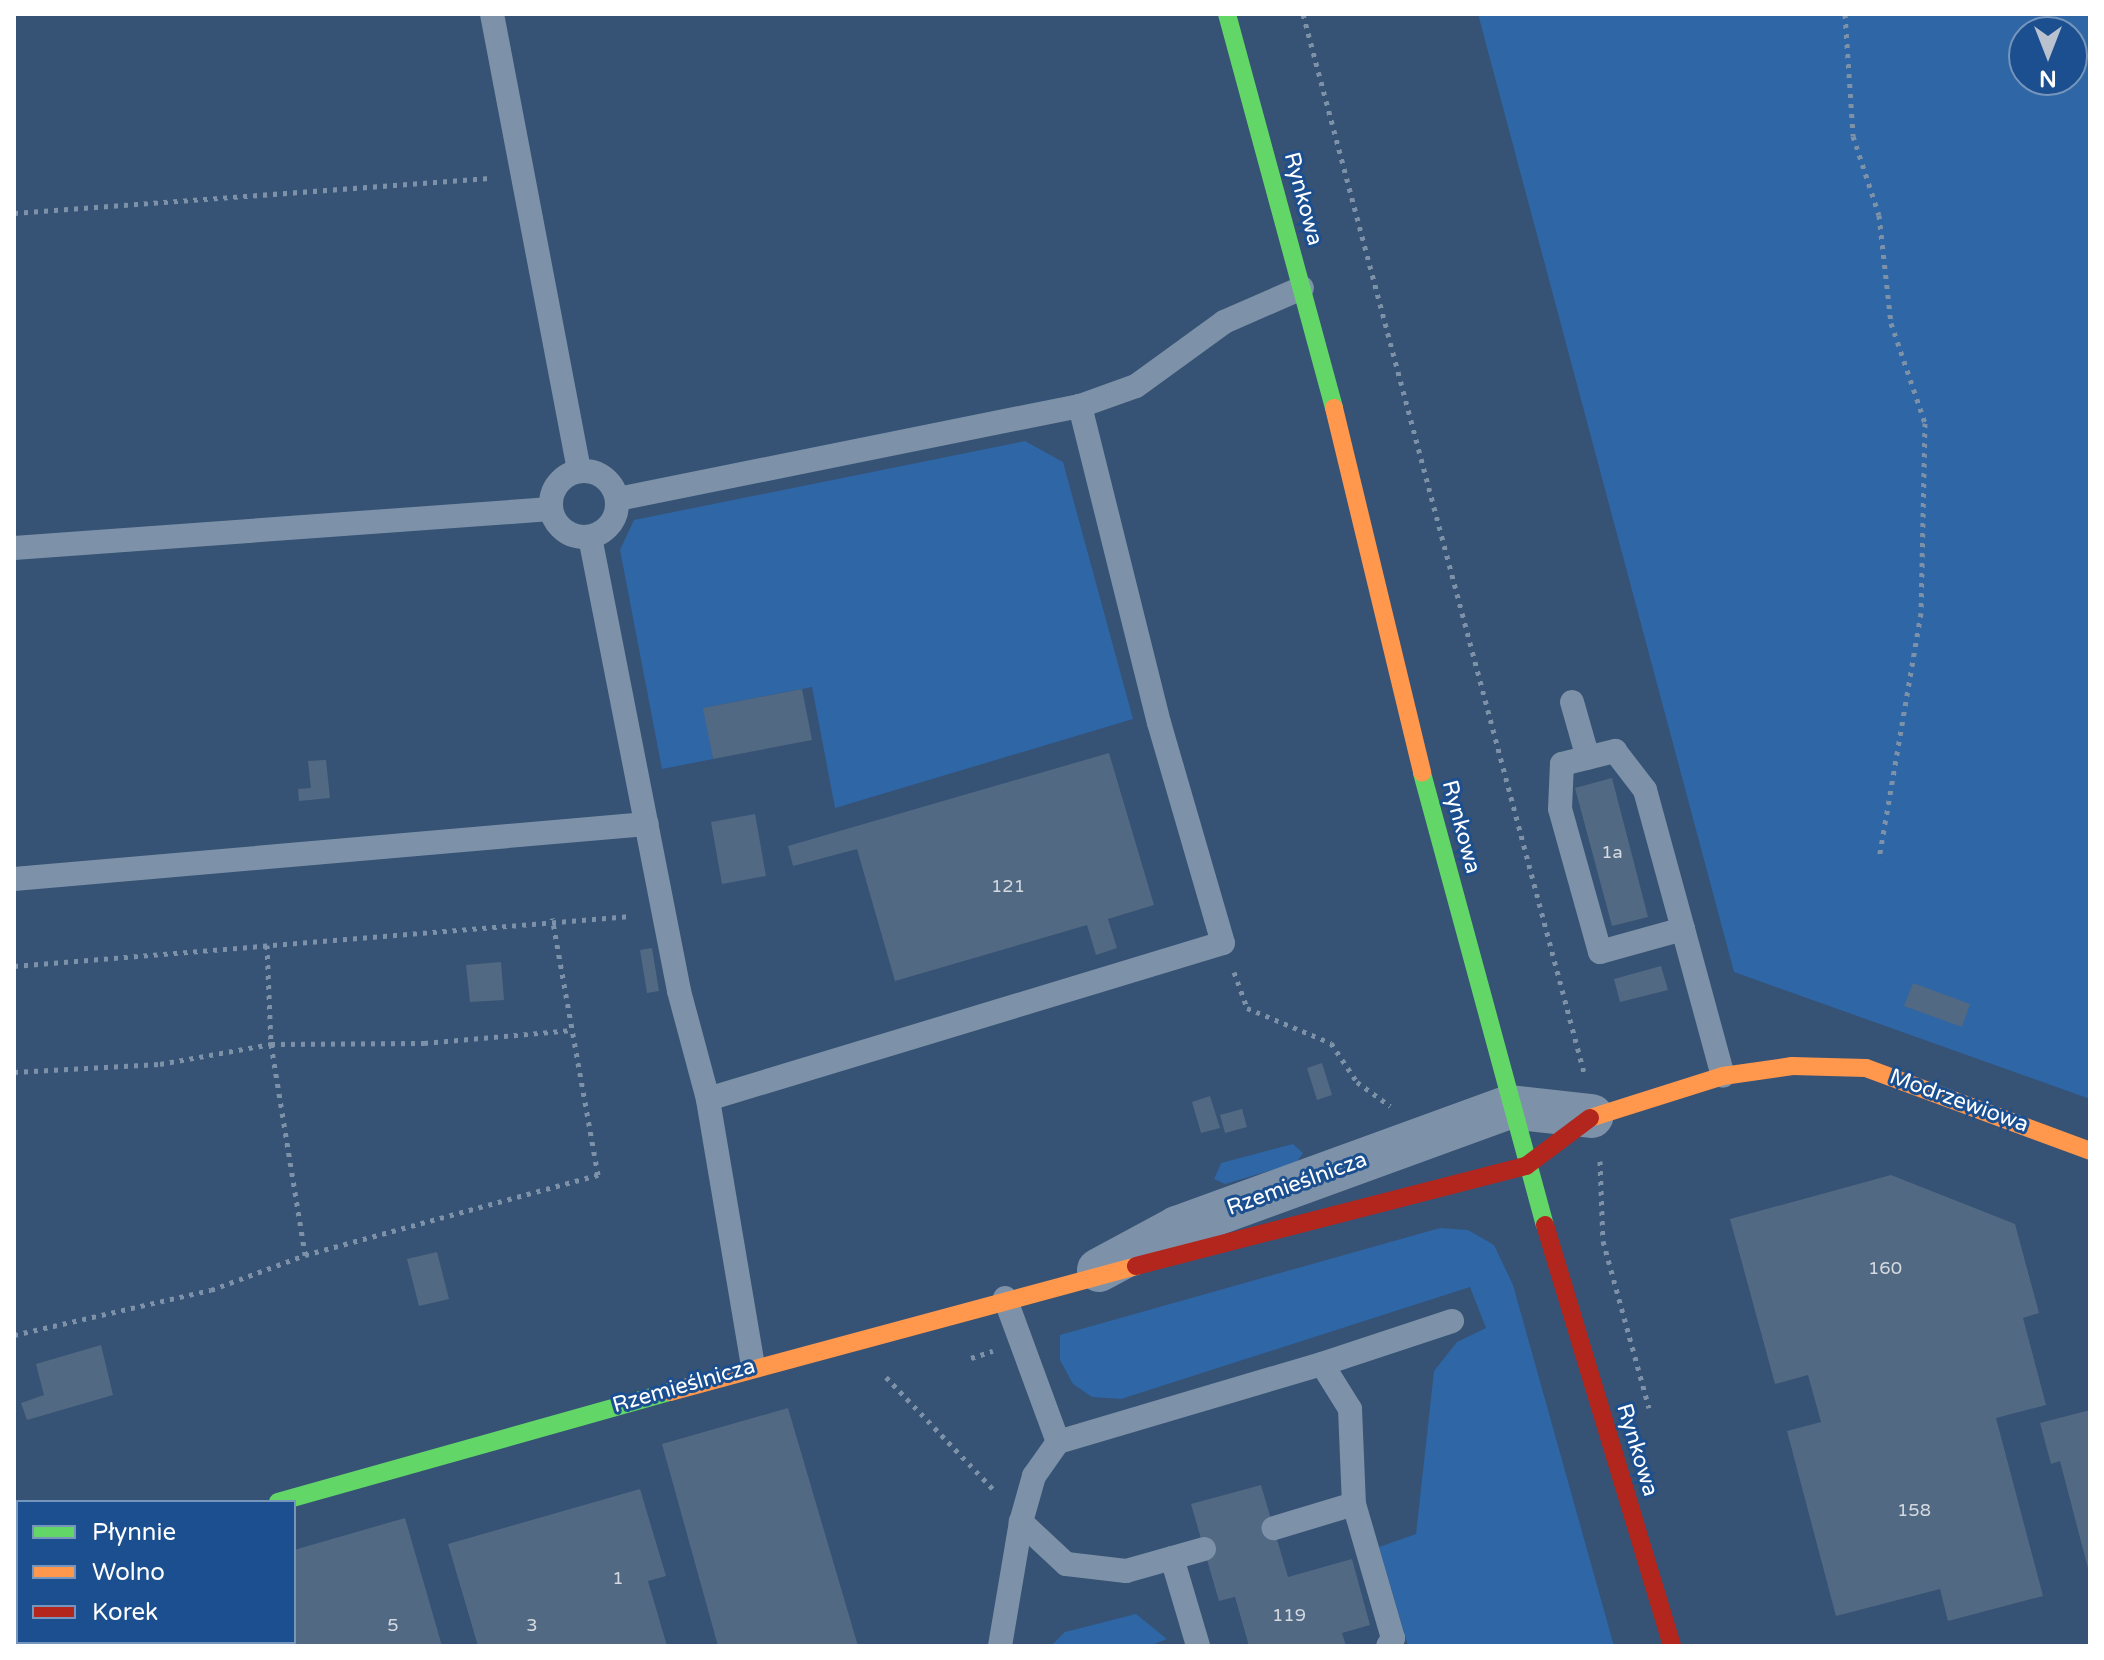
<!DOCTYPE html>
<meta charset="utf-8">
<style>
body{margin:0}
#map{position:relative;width:2104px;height:1660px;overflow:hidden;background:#365274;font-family:"Varela Round",sans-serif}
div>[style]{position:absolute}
.green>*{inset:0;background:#2f66a5}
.building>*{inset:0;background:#526984}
.path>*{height:5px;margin-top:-2.5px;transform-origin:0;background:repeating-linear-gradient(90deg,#7d92a8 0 4px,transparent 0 10px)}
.lane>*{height:24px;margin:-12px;padding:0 12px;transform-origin:12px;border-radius:12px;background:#7d92a8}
.lane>.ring{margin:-12px;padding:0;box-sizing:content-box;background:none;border:24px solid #7d92a8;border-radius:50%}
.street>*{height:44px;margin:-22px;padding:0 22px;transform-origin:22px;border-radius:22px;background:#7d92a8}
.fast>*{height:18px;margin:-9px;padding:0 9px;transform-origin:9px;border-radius:9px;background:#63d668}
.slow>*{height:18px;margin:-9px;padding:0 9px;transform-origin:9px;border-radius:9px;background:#ff974d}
.jam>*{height:18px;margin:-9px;padding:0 9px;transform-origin:9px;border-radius:9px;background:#b3261e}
span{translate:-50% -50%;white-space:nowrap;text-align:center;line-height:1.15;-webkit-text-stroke:6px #1b4f8f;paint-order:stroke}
.number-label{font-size:18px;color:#d4dae0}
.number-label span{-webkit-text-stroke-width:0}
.street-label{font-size:22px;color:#fff}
.frame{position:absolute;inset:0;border:16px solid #fff;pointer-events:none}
.legend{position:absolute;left:16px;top:1500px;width:280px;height:144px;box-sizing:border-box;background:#1b4f8f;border:2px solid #7695bc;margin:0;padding:10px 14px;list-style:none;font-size:24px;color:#fff}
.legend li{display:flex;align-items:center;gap:16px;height:40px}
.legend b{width:40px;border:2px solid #7695bc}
.north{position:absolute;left:2008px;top:16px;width:80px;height:80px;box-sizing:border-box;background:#1b4f8f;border:2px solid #7695bc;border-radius:50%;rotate:180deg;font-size:22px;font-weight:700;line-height:32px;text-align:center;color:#fff}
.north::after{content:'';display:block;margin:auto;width:28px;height:36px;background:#b9c2ce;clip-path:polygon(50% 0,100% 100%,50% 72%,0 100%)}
</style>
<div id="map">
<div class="green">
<i style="clip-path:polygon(evenodd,1478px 14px,2090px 14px,2090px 1099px,1734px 972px,1478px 14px,2024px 32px,2072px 32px,2072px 80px,2024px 80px,2024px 32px)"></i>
<i style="clip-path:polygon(1025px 441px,1063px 462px,1133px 719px,835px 808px,812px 687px,704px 708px,713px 759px,662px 769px,620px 550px,634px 520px)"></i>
<i style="clip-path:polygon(1293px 1144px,1303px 1153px,1296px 1163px,1225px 1184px,1214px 1179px,1221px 1163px)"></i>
<i style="clip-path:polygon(1440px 1228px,1468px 1230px,1494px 1245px,1513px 1285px,1614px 1646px,1408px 1646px,1379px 1547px,1416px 1534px,1434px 1371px,1457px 1342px,1486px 1328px,1470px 1287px,1121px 1399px,1092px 1397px,1073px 1384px,1060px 1360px,1060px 1335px)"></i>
<i style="clip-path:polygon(1136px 1614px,1167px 1639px,1149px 1646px,1051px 1646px,1065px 1632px)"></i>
</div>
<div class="building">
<i style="clip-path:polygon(802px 689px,812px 740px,713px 759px,703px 708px)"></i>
<i style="clip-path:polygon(1109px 753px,1154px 905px,1108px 919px,1117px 948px,1096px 955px,1087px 925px,895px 981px,857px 849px,793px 866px,788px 846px)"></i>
<i style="clip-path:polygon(326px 760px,330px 798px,299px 801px,298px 789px,311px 788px,308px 761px)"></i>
<i style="clip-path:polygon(1612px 778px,1648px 917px,1612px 926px,1575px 788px)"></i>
<i style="clip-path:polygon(755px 814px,766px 876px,722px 884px,711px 822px)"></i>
<i style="clip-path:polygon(652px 948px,659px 991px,647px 993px,640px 950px)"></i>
<i style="clip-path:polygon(501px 962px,504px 1000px,470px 1002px,466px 965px)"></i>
<i style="clip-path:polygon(1661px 966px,1668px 990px,1620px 1002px,1614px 979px)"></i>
<i style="clip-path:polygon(1913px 983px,1970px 1004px,1962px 1027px,1904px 1006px)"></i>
<i style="clip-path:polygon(1322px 1063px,1332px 1095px,1317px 1100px,1307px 1068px)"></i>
<i style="clip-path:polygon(1210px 1096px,1220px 1128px,1201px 1133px,1192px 1102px)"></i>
<i style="clip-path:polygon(1242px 1109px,1247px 1127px,1225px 1133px,1220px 1115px)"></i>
<i style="clip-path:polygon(1891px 1175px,2015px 1224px,2039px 1313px,2023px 1318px,2046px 1405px,1996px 1418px,2043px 1596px,1948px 1621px,1940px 1589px,1836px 1616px,1787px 1431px,1821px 1422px,1808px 1375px,1775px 1384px,1730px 1219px)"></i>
<i style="clip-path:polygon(437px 1252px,449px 1299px,419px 1306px,407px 1259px)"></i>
<i style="clip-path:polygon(101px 1345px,113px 1395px,27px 1420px,21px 1403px,44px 1395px,36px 1364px)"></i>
<i style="clip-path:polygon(788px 1408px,858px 1646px,718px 1646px,662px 1444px)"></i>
<i style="clip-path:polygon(2090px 1410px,2090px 1571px,2089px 1572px,2060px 1461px,2051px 1464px,2040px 1423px)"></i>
<i style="clip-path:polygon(1261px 1485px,1288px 1577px,1352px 1559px,1370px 1625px,1342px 1633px,1346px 1646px,1249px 1646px,1235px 1597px,1219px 1601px,1191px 1504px)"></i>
<i style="clip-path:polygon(640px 1489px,666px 1576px,648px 1581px,667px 1646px,478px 1646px,448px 1544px)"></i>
<i style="clip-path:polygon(405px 1518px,442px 1646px,272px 1646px,294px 1642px,294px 1550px)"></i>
<i style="clip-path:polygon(64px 1642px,203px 1642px,204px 1646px,53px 1646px)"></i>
</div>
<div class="path">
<i style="left:1303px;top:14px;width:1095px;rotate:75.13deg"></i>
<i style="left:1845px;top:14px;width:122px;rotate:86.2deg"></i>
<i style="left:1853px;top:136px;width:83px;rotate:71.8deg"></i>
<i style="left:1879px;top:215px;width:109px;rotate:83.7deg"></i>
<i style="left:1891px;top:323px;width:106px;rotate:71.2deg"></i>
<i style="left:1925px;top:423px;width:190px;rotate:91.2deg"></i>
<i style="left:1921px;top:613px;width:250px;rotate:99.7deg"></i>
<i style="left:14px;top:213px;width:477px;rotate:-4.2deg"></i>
<i style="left:267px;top:945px;width:99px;rotate:87.7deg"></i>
<i style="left:271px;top:1044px;width:214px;rotate:80.8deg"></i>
<i style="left:14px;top:966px;width:619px;rotate:-4.63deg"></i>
<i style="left:1234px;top:972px;width:38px;rotate:70deg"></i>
<i style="left:1247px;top:1008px;width:91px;rotate:22.6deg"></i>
<i style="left:1331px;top:1043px;width:47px;rotate:56.3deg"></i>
<i style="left:1357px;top:1082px;width:41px;rotate:36deg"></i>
<i style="left:14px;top:1072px;width:146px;rotate:-3.1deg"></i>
<i style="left:160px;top:1064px;width:113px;rotate:-10.2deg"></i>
<i style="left:271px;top:1044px;width:153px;rotate:-0.4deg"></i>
<i style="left:424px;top:1043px;width:149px;rotate:-5deg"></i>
<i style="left:1600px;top:1161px;width:80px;rotate:87.9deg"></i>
<i style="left:1603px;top:1241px;width:173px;rotate:74.6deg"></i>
<i style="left:14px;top:1335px;width:202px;rotate:-12.9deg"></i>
<i style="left:211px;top:1290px;width:100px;rotate:-20.4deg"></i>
<i style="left:305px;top:1255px;width:304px;rotate:-15.3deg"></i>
<i style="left:598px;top:1175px;width:261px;rotate:-100.1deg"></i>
<i style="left:971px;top:1358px;width:23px;rotate:-18deg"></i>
<i style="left:886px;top:1377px;width:158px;rotate:46.3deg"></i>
</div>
<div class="lane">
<i style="left:492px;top:14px;width:465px;rotate:79.2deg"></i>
<i class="ring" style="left:551px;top:471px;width:42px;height:42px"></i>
<i style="left:618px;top:499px;width:471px;rotate:-11.4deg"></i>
<i style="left:590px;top:537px;width:463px;rotate:78.9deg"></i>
<i style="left:679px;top:991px;width:112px;rotate:75deg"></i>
<i style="left:14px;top:548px;width:538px;rotate:-4.15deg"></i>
<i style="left:1572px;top:702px;width:58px;rotate:74.1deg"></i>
<i style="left:14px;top:879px;width:635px;rotate:-4.97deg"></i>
<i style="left:1683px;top:929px;width:86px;rotate:164.5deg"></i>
<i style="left:1600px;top:952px;width:148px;rotate:-105.6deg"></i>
<i style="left:1560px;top:809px;width:45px;rotate:-87.5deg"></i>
<i style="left:1562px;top:764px;width:55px;rotate:-13.8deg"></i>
<i style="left:1615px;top:751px;width:49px;rotate:52.4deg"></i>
<i style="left:1645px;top:790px;width:144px;rotate:74.7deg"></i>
<i style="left:1683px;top:929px;width:152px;rotate:74.8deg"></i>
<i style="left:1005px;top:1298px;width:153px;rotate:69.8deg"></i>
<i style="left:1322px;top:1364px;width:137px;rotate:-18.3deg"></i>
<i style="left:753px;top:1366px;width:271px;rotate:-99.6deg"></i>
<i style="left:708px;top:1099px;width:538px;rotate:-16.85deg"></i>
<i style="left:1223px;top:943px;width:229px;rotate:-106.2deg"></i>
<i style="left:1159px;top:723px;width:327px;rotate:-104deg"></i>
<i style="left:1080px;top:406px;width:59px;rotate:-19.7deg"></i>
<i style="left:1136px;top:386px;width:109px;rotate:-36deg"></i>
<i style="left:1224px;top:322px;width:85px;rotate:-23.6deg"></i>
<i style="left:1354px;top:1504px;width:140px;rotate:73.8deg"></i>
<i style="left:1393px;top:1638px;width:9px;rotate:122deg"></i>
<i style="left:1204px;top:1549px;width:81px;rotate:164.2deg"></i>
<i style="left:1126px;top:1571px;width:60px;rotate:-173.3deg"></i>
<i style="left:1066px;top:1564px;width:62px;rotate:-137deg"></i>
<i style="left:1021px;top:1522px;width:48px;rotate:-74.2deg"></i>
<i style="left:1034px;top:1476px;width:42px;rotate:-54.8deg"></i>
<i style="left:1058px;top:1442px;width:275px;rotate:-16.5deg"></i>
<i style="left:1322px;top:1364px;width:53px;rotate:58.1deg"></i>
<i style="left:1350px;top:1409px;width:95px;rotate:87.6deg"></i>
<i style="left:1354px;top:1504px;width:84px;rotate:163.3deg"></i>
<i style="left:1172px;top:1558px;width:92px;rotate:73.5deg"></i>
<i style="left:1000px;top:1646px;width:126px;rotate:-80.4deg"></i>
</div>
<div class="street">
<i style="left:1099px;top:1270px;width:89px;rotate:-28.3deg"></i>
<i style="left:1177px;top:1228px;width:354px;rotate:-20deg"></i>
<i style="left:1510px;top:1107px;width:82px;rotate:6.3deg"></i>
<i style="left:14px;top:1578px;width:4px;rotate:-14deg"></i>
</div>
<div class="fast">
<i style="left:1227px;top:14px;width:408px;rotate:74.8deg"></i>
<i style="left:1422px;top:773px;width:468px;rotate:74.8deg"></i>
<i style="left:278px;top:1502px;width:407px;rotate:-15.7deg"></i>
</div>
<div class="slow">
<i style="left:1334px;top:408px;width:375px;rotate:76.4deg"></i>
<i style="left:1590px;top:1118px;width:139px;rotate:-17.5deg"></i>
<i style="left:1723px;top:1076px;width:70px;rotate:-8.2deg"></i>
<i style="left:1792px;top:1066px;width:74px;rotate:1.5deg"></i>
<i style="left:1866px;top:1068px;width:239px;rotate:20.3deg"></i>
<i style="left:670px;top:1392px;width:483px;rotate:-15.1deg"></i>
</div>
<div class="jam">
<i style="left:1545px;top:1225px;width:440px;rotate:73.2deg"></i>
<i style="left:1136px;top:1266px;width:403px;rotate:-14.4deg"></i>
<i style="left:1526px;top:1166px;width:80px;rotate:-36.9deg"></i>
</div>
<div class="number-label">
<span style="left:1612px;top:852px">1a</span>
<span style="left:1008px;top:886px">121</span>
<span style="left:1885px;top:1268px">160</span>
<span style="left:1914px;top:1510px">158</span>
<span style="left:618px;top:1578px">1</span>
<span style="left:1289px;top:1615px">119</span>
<span style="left:393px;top:1625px">5</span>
<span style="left:532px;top:1625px">3</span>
</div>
<div class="street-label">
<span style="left:1303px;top:199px;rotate:75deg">Rynkowa</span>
<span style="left:1461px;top:827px;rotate:75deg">Rynkowa</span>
<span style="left:1959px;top:1101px;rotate:20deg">Modrzewiowa</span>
<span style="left:1297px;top:1184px;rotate:-20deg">Rzemieślnicza</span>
<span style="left:684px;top:1386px;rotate:-16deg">Rzemieślnicza</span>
<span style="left:1637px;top:1450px;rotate:73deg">Rynkowa</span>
</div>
<div class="frame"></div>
<ul class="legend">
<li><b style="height:10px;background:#63d668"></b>Płynnie</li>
<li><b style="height:10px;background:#ff974d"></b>Wolno</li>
<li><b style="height:10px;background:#b3261e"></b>Korek</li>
</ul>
<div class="north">N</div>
</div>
